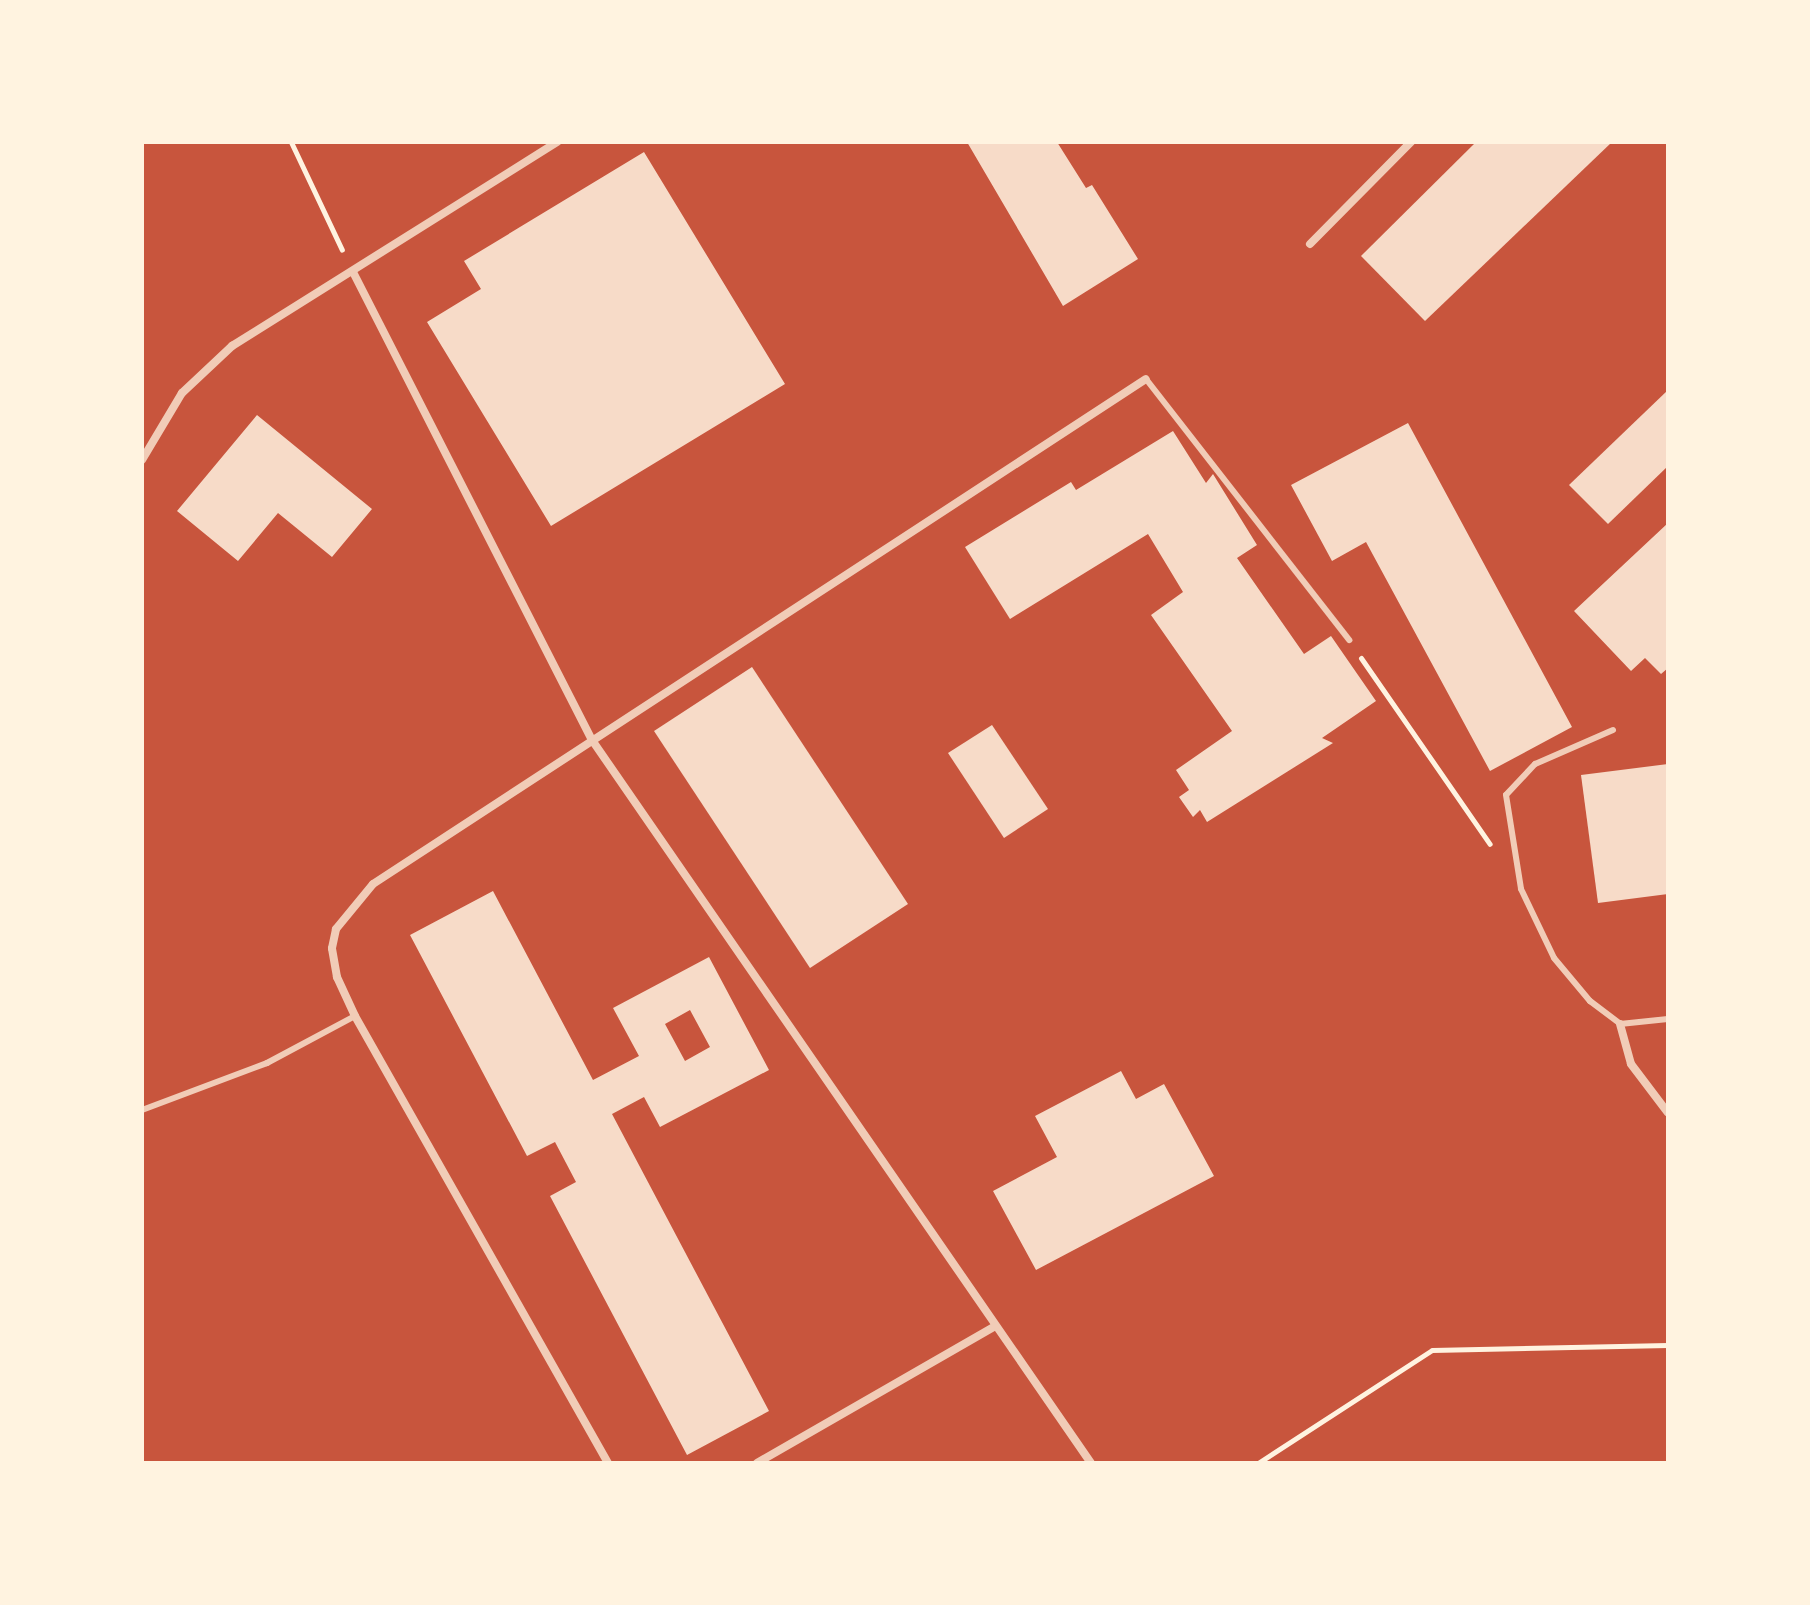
<!DOCTYPE html>
<style>
body{margin:0}
#map{position:relative;width:1810px;height:1605px;overflow:hidden;background:#c8553d;font-family:Helvetica,sans-serif}
div>[style]{position:absolute}
.building>*{inset:0;background:#f7dbc8}
.path>*{height:5px;margin:-2.5px;padding:0 2.5px;transform-origin:2.5px;border-radius:2.5px;background:#fff3e0}
.service>*{height:6px;margin:-3px;padding:0 3px;transform-origin:3px;border-radius:3px;background:#f1ccb7}
.minor>*{height:8px;margin:-4px;padding:0 4px;transform-origin:4px;border-radius:4px;background:#f1ccb7}
span{translate:-50% -50%;white-space:nowrap;text-align:center;line-height:1.15;-webkit-text-stroke:6px #fff3e0;paint-order:stroke}
.frame{position:absolute;inset:0;border:144px solid #fff3e0;pointer-events:none}
</style>
<div id="map">
<div class="building">
<i style="clip-path:polygon(967px 142px,1057px 142px,1086px 188px,1092px 185px,1138px 259px,1063px 306px)"></i>
<i style="clip-path:polygon(1476px 142px,1612px 142px,1425px 321px,1361px 256px)"></i>
<i style="clip-path:polygon(644px 152px,785px 384px,551px 526px,427px 322px,481px 289px,464px 261px)"></i>
<i style="clip-path:polygon(1668px 390px,1668px 466px,1608px 524px,1569px 485px)"></i>
<i style="clip-path:polygon(257px 415px,372px 509px,332px 557px,278px 513px,238px 561px,177px 511px)"></i>
<i style="clip-path:polygon(1408px 423px,1572px 727px,1490px 771px,1366px 542px,1332px 561px,1291px 485px)"></i>
<i style="clip-path:polygon(1173px 431px,1206px 483px,1213px 474px,1257px 545px,1237px 558px,1304px 654px,1331px 636px,1376px 701px,1322px 738px,1333px 743px,1207px 822px,1200px 810px,1193px 817px,1179px 797px,1189px 790px,1176px 770px,1232px 731px,1151px 615px,1183px 592px,1148px 534px,1010px 619px,965px 547px,1071px 482px,1076px 490px)"></i>
<i style="clip-path:polygon(1668px 523px,1668px 668px,1661px 674px,1645px 658px,1631px 671px,1574px 611px)"></i>
<i style="clip-path:polygon(752px 667px,908px 904px,810px 968px,654px 731px)"></i>
<i style="clip-path:polygon(992px 725px,1048px 809px,1004px 838px,948px 753px)"></i>
<i style="clip-path:polygon(1668px 764px,1668px 894px,1598px 903px,1581px 775px)"></i>
<i style="clip-path:polygon(evenodd,493px 891px,593px 1080px,639px 1056px,613px 1008px,709px 957px,769px 1070px,660px 1127px,644px 1097px,612px 1114px,769px 1411px,687px 1455px,550px 1196px,576px 1182px,555px 1142px,527px 1156px,410px 935px,493px 891px,690px 1010px,710px 1047px,685px 1061px,665px 1024px,690px 1010px)"></i>
<i style="clip-path:polygon(1121px 1071px,1136px 1099px,1164px 1084px,1214px 1176px,1036px 1270px,993px 1191px,1057px 1157px,1035px 1116px)"></i>
</div>
<div class="path">
<i style="left:291px;top:142px;width:119px;rotate:64.7deg"></i>
<i style="left:1361px;top:658px;width:226px;rotate:55.3deg"></i>
<i style="left:1258px;top:1463px;width:207px;rotate:-33deg"></i>
<i style="left:1432px;top:1350px;width:236px;rotate:-1.2deg"></i>
</div>
<div class="service">
<i style="left:1146px;top:379px;width:331px;rotate:52.1deg"></i>
<i style="left:1613px;top:730px;width:85px;rotate:156.4deg"></i>
<i style="left:1535px;top:764px;width:42px;rotate:133.1deg"></i>
<i style="left:1506px;top:795px;width:95px;rotate:80.9deg"></i>
<i style="left:1521px;top:889px;width:76px;rotate:64.4deg"></i>
<i style="left:1554px;top:958px;width:56px;rotate:50.1deg"></i>
<i style="left:1590px;top:1001px;width:38px;rotate:37deg"></i>
<i style="left:1620px;top:1024px;width:48px;rotate:-5.9deg"></i>
<i style="left:142px;top:1110px;width:134px;rotate:-20.6deg"></i>
<i style="left:267px;top:1063px;width:100px;rotate:-28.1deg"></i>
</div>
<div class="minor">
<i style="left:1310px;top:244px;width:144px;rotate:-45.3deg"></i>
<i style="left:353px;top:272px;width:525px;rotate:62.95deg"></i>
<i style="left:592px;top:740px;width:878px;rotate:55.39deg"></i>
<i style="left:142px;top:460px;width:78px;rotate:-59.2deg"></i>
<i style="left:182px;top:393px;width:69px;rotate:-43.2deg"></i>
<i style="left:232px;top:346px;width:384px;rotate:-32.1deg"></i>
<i style="left:1620px;top:1024px;width:41px;rotate:74.6deg"></i>
<i style="left:1631px;top:1064px;width:61px;rotate:52.9deg"></i>
<i style="left:608px;top:1463px;width:514px;rotate:-119.51deg"></i>
<i style="left:355px;top:1016px;width:43px;rotate:-114.8deg"></i>
<i style="left:337px;top:977px;width:29px;rotate:-100deg"></i>
<i style="left:332px;top:948px;width:19px;rotate:-78deg"></i>
<i style="left:336px;top:929px;width:58px;rotate:-50.6deg"></i>
<i style="left:373px;top:884px;width:923px;rotate:-33.16deg"></i>
<i style="left:757px;top:1463px;width:275px;rotate:-29.9deg"></i>
</div>
<div class="frame"></div>
</div>
